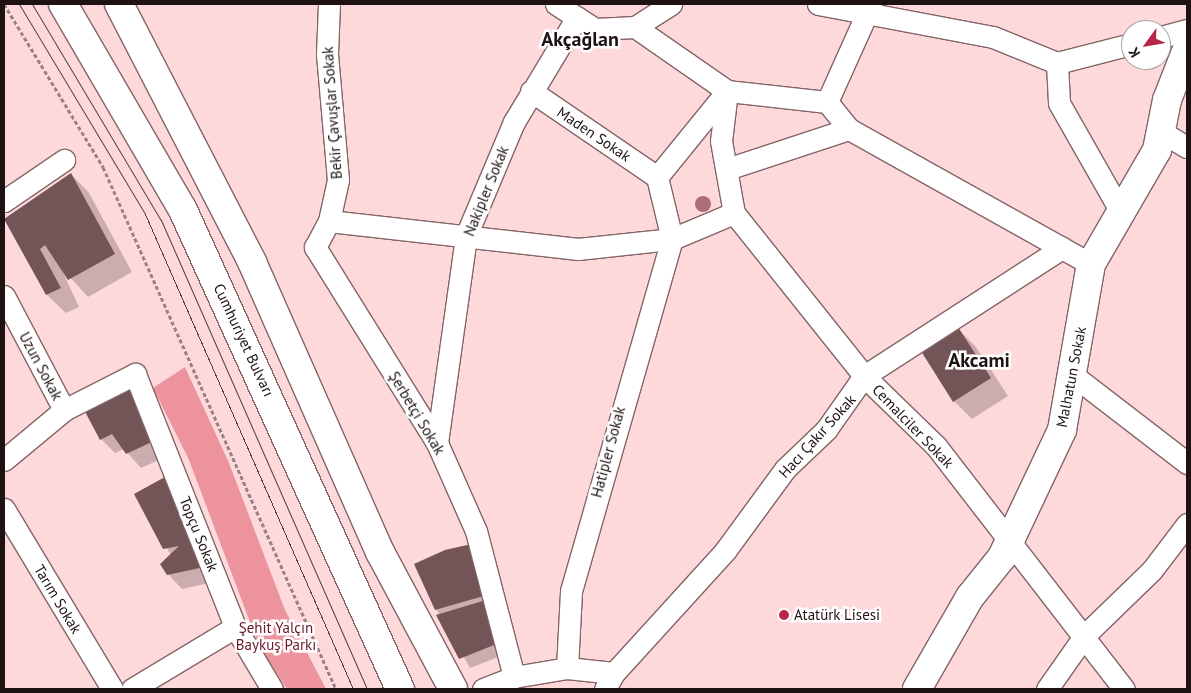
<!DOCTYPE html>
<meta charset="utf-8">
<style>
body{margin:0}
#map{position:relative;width:1191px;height:693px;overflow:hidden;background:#fed9db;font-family:"PT Sans",sans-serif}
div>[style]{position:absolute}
.green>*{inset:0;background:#ec939d}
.shadow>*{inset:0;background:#0003}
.building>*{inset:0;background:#735457}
.path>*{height:3px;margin-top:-1.5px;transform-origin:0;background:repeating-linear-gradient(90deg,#9a8182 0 4px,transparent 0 6.5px)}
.roads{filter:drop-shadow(1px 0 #846466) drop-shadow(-1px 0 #846466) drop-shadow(0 1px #846466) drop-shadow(0 -1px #846466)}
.street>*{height:21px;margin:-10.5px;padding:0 10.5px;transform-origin:10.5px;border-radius:10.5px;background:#fff}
.secondary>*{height:28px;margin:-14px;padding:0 14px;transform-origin:14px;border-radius:14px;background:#fff}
.primary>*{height:28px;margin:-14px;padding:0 14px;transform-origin:14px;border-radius:14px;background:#fff}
.tram>*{height:1px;margin:-0.5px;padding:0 0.5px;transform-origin:0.5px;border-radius:0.5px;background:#514041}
.trees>*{width:16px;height:16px;margin:-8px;border-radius:50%;background:#ac6e79}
.dots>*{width:14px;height:14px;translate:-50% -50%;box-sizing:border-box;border:2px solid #fff;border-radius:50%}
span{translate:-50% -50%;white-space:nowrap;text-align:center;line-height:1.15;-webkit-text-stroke:5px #fff;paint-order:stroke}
.street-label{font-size:15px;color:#1e1213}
.poi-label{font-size:15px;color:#1e1213}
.left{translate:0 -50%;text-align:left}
.park-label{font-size:15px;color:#691729}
.district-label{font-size:20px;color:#1e1213;font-weight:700}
.frame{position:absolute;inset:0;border:5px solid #1e1213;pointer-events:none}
.north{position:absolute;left:1121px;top:20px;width:50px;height:50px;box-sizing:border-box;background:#fff;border:1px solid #a5a0a1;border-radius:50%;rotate:238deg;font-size:14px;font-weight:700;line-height:20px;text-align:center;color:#1e1213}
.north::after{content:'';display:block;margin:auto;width:18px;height:22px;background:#b7264a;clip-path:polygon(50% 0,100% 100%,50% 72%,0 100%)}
</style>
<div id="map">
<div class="green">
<i style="clip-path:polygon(185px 367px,229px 463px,285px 610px,326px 689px,287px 689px,259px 646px,189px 460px,153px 388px)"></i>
</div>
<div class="shadow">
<i style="clip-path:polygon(71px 174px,89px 193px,132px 272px,88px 297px,60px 266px,79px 307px,66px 313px,47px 295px,5px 220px)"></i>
<i style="clip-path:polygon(958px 329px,976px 347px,1008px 396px,972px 419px,954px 401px)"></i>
<i style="clip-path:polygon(130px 378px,170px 455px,141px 468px,124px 449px,115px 453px,101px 439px)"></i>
<i style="clip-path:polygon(136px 495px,222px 580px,182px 589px,168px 574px,171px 555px)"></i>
<i style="clip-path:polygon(445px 551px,495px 611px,503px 655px,470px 668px,436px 609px)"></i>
</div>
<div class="building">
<i style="clip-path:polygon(71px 173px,115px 254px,68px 280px,45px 245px,40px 249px,61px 288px,46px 295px,4px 219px)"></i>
<i style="clip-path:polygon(958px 327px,991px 378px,953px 402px,921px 351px)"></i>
<i style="clip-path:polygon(130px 376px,156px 440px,126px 454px,112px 434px,100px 440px,81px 404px)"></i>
<i style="clip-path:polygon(174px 472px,209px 566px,167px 575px,160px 564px,179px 546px,163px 549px,134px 494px)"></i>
<i style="clip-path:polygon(476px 543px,487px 595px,435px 610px,414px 564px,445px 550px)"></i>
<i style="clip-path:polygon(486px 600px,494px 645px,459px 659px,436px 615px)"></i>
</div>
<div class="path">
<i style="left:4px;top:4px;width:191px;rotate:58.7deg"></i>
<i style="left:103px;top:167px;width:572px;rotate:65.95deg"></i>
</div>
<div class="roads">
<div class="street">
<i style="left:329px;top:4px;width:50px;rotate:92.3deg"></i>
<i style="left:327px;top:54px;width:126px;rotate:85deg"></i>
<i style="left:338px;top:180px;width:42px;rotate:102.4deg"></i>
<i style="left:329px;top:221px;width:30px;rotate:118deg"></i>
<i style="left:315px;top:247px;width:231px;rotate:58.1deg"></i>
<i style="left:437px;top:443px;width:96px;rotate:66.1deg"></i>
<i style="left:476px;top:531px;width:151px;rotate:75.4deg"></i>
<i style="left:556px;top:4px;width:46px;rotate:32.7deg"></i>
<i style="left:595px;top:29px;width:40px;rotate:-2.9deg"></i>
<i style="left:635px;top:27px;width:43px;rotate:-32.6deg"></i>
<i style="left:818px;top:4px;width:178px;rotate:10.7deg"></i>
<i style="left:993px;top:37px;width:69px;rotate:22.1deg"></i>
<i style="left:1057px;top:63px;width:76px;rotate:-14.4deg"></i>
<i style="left:635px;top:27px;width:112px;rotate:34.8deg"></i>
<i style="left:727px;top:91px;width:111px;rotate:129.1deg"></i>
<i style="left:1161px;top:37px;width:27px;rotate:-15deg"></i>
<i style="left:1057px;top:63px;width:40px;rotate:87.1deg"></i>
<i style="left:1059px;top:103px;width:125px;rotate:60.4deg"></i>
<i style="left:531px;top:91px;width:153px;rotate:34.3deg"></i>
<i style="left:827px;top:102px;width:107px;rotate:-65.8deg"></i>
<i style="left:849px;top:129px;width:35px;rotate:-129deg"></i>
<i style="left:827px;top:102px;width:101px;rotate:-173.7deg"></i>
<i style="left:727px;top:91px;width:50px;rotate:96.8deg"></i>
<i style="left:721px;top:141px;width:73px;rotate:79.8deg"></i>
<i style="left:734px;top:213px;width:208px;rotate:51.4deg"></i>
<i style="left:864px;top:376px;width:100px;rotate:44.2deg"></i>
<i style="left:936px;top:446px;width:307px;rotate:52.3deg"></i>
<i style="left:1160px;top:131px;width:31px;rotate:31deg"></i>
<i style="left:727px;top:169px;width:128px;rotate:-18.2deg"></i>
<i style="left:849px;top:129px;width:277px;rotate:29.2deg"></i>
<i style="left:657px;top:177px;width:64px;rotate:76.4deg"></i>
<i style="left:4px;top:201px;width:73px;rotate:-34.3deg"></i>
<i style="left:329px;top:221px;width:251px;rotate:6.4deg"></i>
<i style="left:578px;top:249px;width:95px;rotate:-6.1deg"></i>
<i style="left:672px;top:239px;width:67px;rotate:-22.8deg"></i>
<i style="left:4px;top:296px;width:129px;rotate:62.2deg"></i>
<i style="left:1074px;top:376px;width:143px;rotate:37.6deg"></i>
<i style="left:437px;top:443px;width:209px;rotate:-82deg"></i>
<i style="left:466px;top:236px;width:124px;rotate:-67.2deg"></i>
<i style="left:514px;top:122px;width:122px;rotate:-59deg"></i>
<i style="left:4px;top:460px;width:78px;rotate:-39.8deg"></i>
<i style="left:64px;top:410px;width:80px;rotate:-26.9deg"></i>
<i style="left:135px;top:374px;width:272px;rotate:68.4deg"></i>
<i style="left:235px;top:627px;width:72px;rotate:59.2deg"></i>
<i style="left:4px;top:509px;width:210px;rotate:59deg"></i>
<i style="left:567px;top:668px;width:77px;rotate:-87deg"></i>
<i style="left:571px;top:591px;width:366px;rotate:-74deg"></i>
<i style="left:132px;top:689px;width:120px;rotate:-31deg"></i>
<i style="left:483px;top:689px;width:33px;rotate:-21deg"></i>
<i style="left:514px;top:677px;width:54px;rotate:-9.6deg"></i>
<i style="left:567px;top:668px;width:47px;rotate:6.1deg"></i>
<i style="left:605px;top:689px;width:18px;rotate:-61deg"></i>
<i style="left:614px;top:673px;width:165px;rotate:-47.7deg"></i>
<i style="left:725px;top:551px;width:102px;rotate:-53.8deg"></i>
<i style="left:785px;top:469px;width:57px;rotate:-43.6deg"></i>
<i style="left:826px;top:430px;width:66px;rotate:-54.9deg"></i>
<i style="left:864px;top:376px;width:236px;rotate:-32.9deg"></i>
<i style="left:1047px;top:689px;width:66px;rotate:-54.9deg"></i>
<i style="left:1085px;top:635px;width:93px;rotate:-44.1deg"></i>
<i style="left:1152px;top:570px;width:58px;rotate:-52.7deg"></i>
</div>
<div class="secondary">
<i style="left:917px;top:689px;width:106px;rotate:-60.1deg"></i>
<i style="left:970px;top:597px;width:51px;rotate:-51.3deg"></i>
<i style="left:1002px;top:557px;width:140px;rotate:-64.7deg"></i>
<i style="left:1062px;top:430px;width:169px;rotate:-80.1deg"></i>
<i style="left:1091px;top:264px;width:132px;rotate:-59.9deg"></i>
<i style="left:1157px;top:150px;width:51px;rotate:-78.7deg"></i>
<i style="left:1167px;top:100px;width:55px;rotate:-68.6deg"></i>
</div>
<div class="primary">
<i style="left:63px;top:4px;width:238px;rotate:59.8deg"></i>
<i style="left:183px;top:210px;width:526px;rotate:65.63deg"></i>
<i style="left:119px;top:4px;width:290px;rotate:62.7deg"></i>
<i style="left:252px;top:262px;width:317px;rotate:66.2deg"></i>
<i style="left:380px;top:552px;width:155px;rotate:61.9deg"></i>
</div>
</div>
<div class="tram">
<i style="left:19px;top:4px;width:245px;rotate:59deg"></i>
<i style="left:145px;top:214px;width:519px;rotate:66.35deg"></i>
<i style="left:32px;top:4px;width:252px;rotate:59.2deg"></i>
<i style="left:161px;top:220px;width:512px;rotate:66.29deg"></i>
</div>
<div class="trees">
<i style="left:703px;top:204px"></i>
</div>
<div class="dots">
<i style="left:784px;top:615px;background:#b7264a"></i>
</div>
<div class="street-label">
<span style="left:332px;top:113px;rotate:-94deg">Bekir Çavuşlar Sokak</span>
<span style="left:594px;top:134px;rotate:34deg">Maden Sokak</span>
<span style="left:486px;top:191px;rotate:-68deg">Nakipler Sokak</span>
<span style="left:244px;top:340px;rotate:65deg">Cumhuriyet Bulvarı</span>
<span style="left:41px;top:366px;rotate:62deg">Uzun Sokak</span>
<span style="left:1071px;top:377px;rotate:-79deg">Malhatun Sokak</span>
<span style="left:417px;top:413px;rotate:59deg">Şerbetçi Sokak</span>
<span style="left:913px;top:426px;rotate:46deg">Cemalciler Sokak</span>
<span style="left:817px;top:436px;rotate:-48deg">Hacı Çakır Sokak</span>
<span style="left:608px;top:452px;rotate:-75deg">Hatipler Sokak</span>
<span style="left:199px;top:534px;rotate:68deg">Topçu Sokak</span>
<span style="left:58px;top:599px;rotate:59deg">Tarım Sokak</span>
</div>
<div class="poi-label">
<span class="left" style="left:794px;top:615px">Atatürk Lisesi</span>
</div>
<div class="park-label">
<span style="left:276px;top:636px">Şehit Yalçın<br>Baykuş Parkı</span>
</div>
<div class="district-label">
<span style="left:580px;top:39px">Akçağlan</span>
<span style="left:979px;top:360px">Akcami</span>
</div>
<div class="frame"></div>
<div class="north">K</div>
</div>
